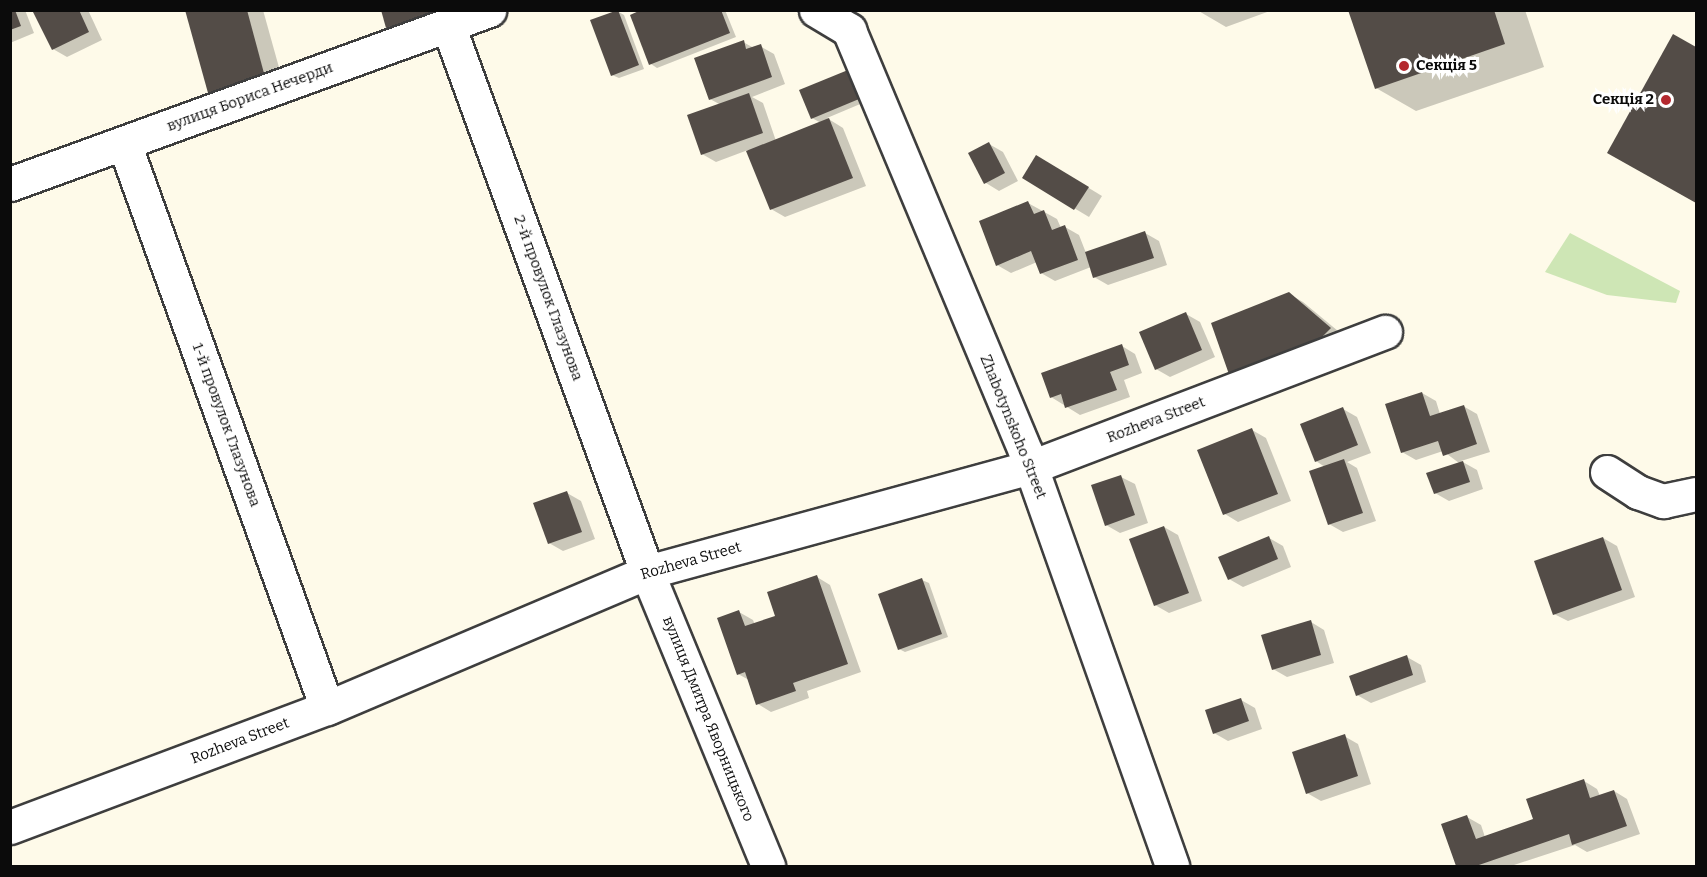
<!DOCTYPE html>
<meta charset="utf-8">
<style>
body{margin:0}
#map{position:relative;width:1707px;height:877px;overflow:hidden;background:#fefae9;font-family:Bitter,serif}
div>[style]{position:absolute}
.green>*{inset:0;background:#cee6b5}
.shadow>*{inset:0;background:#0003}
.building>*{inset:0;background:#534c47}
.roads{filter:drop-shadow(2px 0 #3e3e3e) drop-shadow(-2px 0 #3e3e3e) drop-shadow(0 2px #3e3e3e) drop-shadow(0 -2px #3e3e3e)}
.street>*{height:33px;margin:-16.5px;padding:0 16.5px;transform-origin:16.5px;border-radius:16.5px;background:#fff}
.dots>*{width:16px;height:16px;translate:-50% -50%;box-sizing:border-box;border:3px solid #fff;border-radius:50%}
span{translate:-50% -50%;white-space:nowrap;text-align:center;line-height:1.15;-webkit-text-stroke:6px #fff;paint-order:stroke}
.poi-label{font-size:15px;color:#0b0b0b;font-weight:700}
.left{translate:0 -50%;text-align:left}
.right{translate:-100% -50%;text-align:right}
.street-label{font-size:15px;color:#0b0b0b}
.frame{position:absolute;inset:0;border:12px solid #0b0b0b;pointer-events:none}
</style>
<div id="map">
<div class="green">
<i style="clip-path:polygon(1570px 233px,1680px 291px,1676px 303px,1607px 295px,1545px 272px)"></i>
</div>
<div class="shadow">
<i style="clip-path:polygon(10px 10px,25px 10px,34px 33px,10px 43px)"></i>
<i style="clip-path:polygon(34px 10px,88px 10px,102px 40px,67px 57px,53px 49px)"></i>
<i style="clip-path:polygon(187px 10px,263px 10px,285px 89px,229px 104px,209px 92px)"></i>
<i style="clip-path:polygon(382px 10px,469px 10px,401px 35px,387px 27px)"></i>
<i style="clip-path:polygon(645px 10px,725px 10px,736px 37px,657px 68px,651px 64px)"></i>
<i style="clip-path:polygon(1197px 10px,1273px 10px,1226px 27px)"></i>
<i style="clip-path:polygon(1350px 10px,1525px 10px,1544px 67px,1416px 111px,1376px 88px)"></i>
<i style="clip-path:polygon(617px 11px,624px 15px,644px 69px,619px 78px,612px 75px)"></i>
<i style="clip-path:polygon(1674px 36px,1696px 49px,1696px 202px,1609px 152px)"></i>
<i style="clip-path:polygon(743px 42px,754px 48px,760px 46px,774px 54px,785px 84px,752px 97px,763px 103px,776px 141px,821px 123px,812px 118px,847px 72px,854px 76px,865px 102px,827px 118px,843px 128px,866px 186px,785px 217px,771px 209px,748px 150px,716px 162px,702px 154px,721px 105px,710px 99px)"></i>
<i style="clip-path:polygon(989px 144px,1003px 152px,1018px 181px,999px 191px,986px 183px,970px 154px)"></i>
<i style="clip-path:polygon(1051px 165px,1102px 196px,1089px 217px,1024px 178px)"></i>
<i style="clip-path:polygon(1028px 203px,1057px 219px,1061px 228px,1065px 227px,1079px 235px,1086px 253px,1145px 233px,1159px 241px,1167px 265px,1108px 285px,1094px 277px,1091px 267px,1055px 281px,1041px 273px,1037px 262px,1011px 273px,997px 265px)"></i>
<i style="clip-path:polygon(1289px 294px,1303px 302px,1344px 336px,1232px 379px)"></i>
<i style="clip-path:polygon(1186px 314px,1200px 322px,1215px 357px,1170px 377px,1156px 369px)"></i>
<i style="clip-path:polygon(1122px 346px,1135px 354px,1142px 373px,1124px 380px,1130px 397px,1080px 415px,1051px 397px)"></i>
<i style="clip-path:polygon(1422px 393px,1436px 401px,1440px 414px,1463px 406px,1477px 414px,1490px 452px,1461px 461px,1477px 470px,1483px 489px,1449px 501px,1435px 493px,1459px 463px,1443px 451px,1416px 460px,1402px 452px)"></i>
<i style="clip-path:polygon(1343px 409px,1357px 417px,1371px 453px,1347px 462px,1357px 468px,1376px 521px,1343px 532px,1329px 524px,1325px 467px,1316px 461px)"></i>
<i style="clip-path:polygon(1252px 430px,1266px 438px,1291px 501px,1238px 522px,1225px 514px)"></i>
<i style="clip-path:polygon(1121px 477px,1135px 484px,1148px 523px,1120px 533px,1106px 525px)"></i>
<i style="clip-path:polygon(567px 493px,581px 501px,595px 539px,563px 551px,549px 543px)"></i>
<i style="clip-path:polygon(1164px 527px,1178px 535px,1202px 601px,1169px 613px,1155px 605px)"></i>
<i style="clip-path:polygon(1269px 538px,1283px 546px,1291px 567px,1243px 587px,1229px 579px)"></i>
<i style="clip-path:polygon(1603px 538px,1617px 546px,1635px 597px,1568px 621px,1554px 614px)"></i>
<i style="clip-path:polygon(817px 577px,830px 585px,861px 672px,807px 691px,809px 698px,771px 712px,758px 704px,749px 680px,738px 674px,739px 612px,753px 620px,755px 625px,777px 617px)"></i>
<i style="clip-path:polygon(922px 580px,929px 583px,948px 637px,905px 652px,899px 649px)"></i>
<i style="clip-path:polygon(1311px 622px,1324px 630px,1334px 663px,1287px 677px,1273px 669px)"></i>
<i style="clip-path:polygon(1407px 657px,1421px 665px,1426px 682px,1371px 703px,1357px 695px)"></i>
<i style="clip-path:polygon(1241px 700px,1255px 708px,1262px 729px,1228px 741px,1214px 733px)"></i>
<i style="clip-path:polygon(1344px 736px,1358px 744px,1371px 784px,1321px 801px,1307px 793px)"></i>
<i style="clip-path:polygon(1584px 781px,1597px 789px,1600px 796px,1614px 791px,1627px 799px,1640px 834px,1587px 852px,1575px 845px,1511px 866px,1457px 866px,1443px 825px,1467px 817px,1481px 825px,1485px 837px,1535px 820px)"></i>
</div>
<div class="building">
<i style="clip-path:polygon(10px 10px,15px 10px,21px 26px,10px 30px)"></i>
<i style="clip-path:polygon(32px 10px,79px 10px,89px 32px,52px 50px)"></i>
<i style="clip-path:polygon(185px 10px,247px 10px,265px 77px,208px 93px)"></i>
<i style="clip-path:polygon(381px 10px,443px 10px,443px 11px,386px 28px)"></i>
<i style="clip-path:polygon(618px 10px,639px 65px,611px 76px,590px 20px)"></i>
<i style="clip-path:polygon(641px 10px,721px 10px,730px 33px,649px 65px,630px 15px)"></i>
<i style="clip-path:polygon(1348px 10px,1494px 10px,1505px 44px,1375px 89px)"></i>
<i style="clip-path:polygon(1673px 34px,1696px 47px,1696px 203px,1607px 153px)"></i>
<i style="clip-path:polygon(744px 40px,746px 49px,761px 44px,772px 77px,709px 100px,694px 58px)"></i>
<i style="clip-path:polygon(848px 70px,859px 99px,811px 119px,799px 90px)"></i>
<i style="clip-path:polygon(749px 93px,763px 133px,701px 155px,687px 115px)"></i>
<i style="clip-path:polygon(829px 118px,853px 178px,770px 210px,746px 151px)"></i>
<i style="clip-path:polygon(989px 142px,1005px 173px,984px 184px,968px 153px)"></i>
<i style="clip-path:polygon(1036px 155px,1089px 187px,1074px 210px,1022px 178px)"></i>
<i style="clip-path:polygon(1028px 201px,1034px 214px,1044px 210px,1052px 230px,1065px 225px,1078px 260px,1040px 274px,1031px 251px,996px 266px,979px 221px)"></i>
<i style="clip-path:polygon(1145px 231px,1154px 258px,1093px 278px,1085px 252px)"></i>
<i style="clip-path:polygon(1289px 292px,1331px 328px,1311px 348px,1231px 380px,1211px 323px)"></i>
<i style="clip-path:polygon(1186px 312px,1202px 350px,1155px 370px,1139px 332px)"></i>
<i style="clip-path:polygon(1122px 344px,1129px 365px,1110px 372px,1117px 390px,1065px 408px,1061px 394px,1050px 398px,1041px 373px)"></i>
<i style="clip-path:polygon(1422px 392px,1430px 416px,1464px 405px,1477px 444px,1443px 456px,1438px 441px,1401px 453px,1385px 404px)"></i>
<i style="clip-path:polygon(1343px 407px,1358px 445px,1315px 462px,1300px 424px)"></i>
<i style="clip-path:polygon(1252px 428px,1278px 494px,1223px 515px,1197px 450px)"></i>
<i style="clip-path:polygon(1344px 459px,1363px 513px,1328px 525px,1309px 471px)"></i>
<i style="clip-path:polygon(1463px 461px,1470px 482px,1434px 494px,1426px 473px)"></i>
<i style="clip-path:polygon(1121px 475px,1135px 515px,1105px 526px,1091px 485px)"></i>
<i style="clip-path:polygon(567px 491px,582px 532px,548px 544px,533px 503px)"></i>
<i style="clip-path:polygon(1164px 526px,1189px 593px,1154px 606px,1129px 539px)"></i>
<i style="clip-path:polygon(1269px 536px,1278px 559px,1228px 580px,1218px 557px)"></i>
<i style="clip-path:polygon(1603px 537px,1622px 590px,1553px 615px,1534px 561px)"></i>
<i style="clip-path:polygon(817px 575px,848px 664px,793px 683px,796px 691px,756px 705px,745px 672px,737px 675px,717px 618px,739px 610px,745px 626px,775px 616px,767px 592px)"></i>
<i style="clip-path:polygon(922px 578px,942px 634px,898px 650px,878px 594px)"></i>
<i style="clip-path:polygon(1311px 620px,1321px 655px,1272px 670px,1261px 635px)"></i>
<i style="clip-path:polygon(1407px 655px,1413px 675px,1356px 696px,1349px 676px)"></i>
<i style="clip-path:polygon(1241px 698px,1249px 721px,1213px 734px,1205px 710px)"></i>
<i style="clip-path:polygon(1345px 734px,1358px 776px,1306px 794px,1292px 752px)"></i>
<i style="clip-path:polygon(1584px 779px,1590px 798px,1614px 790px,1627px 826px,1572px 845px,1569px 834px,1476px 866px,1456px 866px,1441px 824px,1467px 815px,1476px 839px,1533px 819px,1526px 799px)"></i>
</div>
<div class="roads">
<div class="street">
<i style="left:816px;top:10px;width:39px;rotate:31deg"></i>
<i style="left:849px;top:30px;width:459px;rotate:67.3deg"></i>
<i style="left:1026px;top:453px;width:438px;rotate:70.5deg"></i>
<i style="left:448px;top:25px;width:582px;rotate:70.01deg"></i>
<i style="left:647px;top:572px;width:318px;rotate:67.6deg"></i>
<i style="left:124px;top:143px;width:600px;rotate:70.24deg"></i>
<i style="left:10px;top:184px;width:510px;rotate:-19.96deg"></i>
<i style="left:1607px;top:472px;width:37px;rotate:33deg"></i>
<i style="left:1638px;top:492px;width:27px;rotate:20deg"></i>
<i style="left:1663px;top:501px;width:34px;rotate:-12deg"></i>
<i style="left:10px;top:827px;width:339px;rotate:-20.6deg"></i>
<i style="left:327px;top:708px;width:348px;rotate:-23deg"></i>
<i style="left:647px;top:572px;width:398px;rotate:-15.3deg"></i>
<i style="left:1031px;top:467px;width:379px;rotate:-20.9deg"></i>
</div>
</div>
<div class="dots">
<i style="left:1404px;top:66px;background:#b4292f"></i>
<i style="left:1666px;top:100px;background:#b4292f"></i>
</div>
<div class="poi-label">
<span class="left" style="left:1416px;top:66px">Секція 5</span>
<span class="right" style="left:1654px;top:100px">Секція 2</span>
</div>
<div class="street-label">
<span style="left:250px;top:97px;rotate:-20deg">вулиця Бориса Нечерди</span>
<span style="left:548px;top:298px;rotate:70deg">2-й провулок Глазунова</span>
<span style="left:1156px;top:420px;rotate:-21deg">Rozheva Street</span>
<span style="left:226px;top:425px;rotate:70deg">1-й провулок Глазунова</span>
<span style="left:1013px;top:427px;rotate:68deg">Zhabotynskoho Street</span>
<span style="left:691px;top:561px;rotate:-16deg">Rozheva Street</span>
<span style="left:708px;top:719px;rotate:68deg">вулиця Дмитра Яворницького</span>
<span style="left:240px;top:741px;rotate:-21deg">Rozheva Street</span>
</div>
<div class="frame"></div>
</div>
